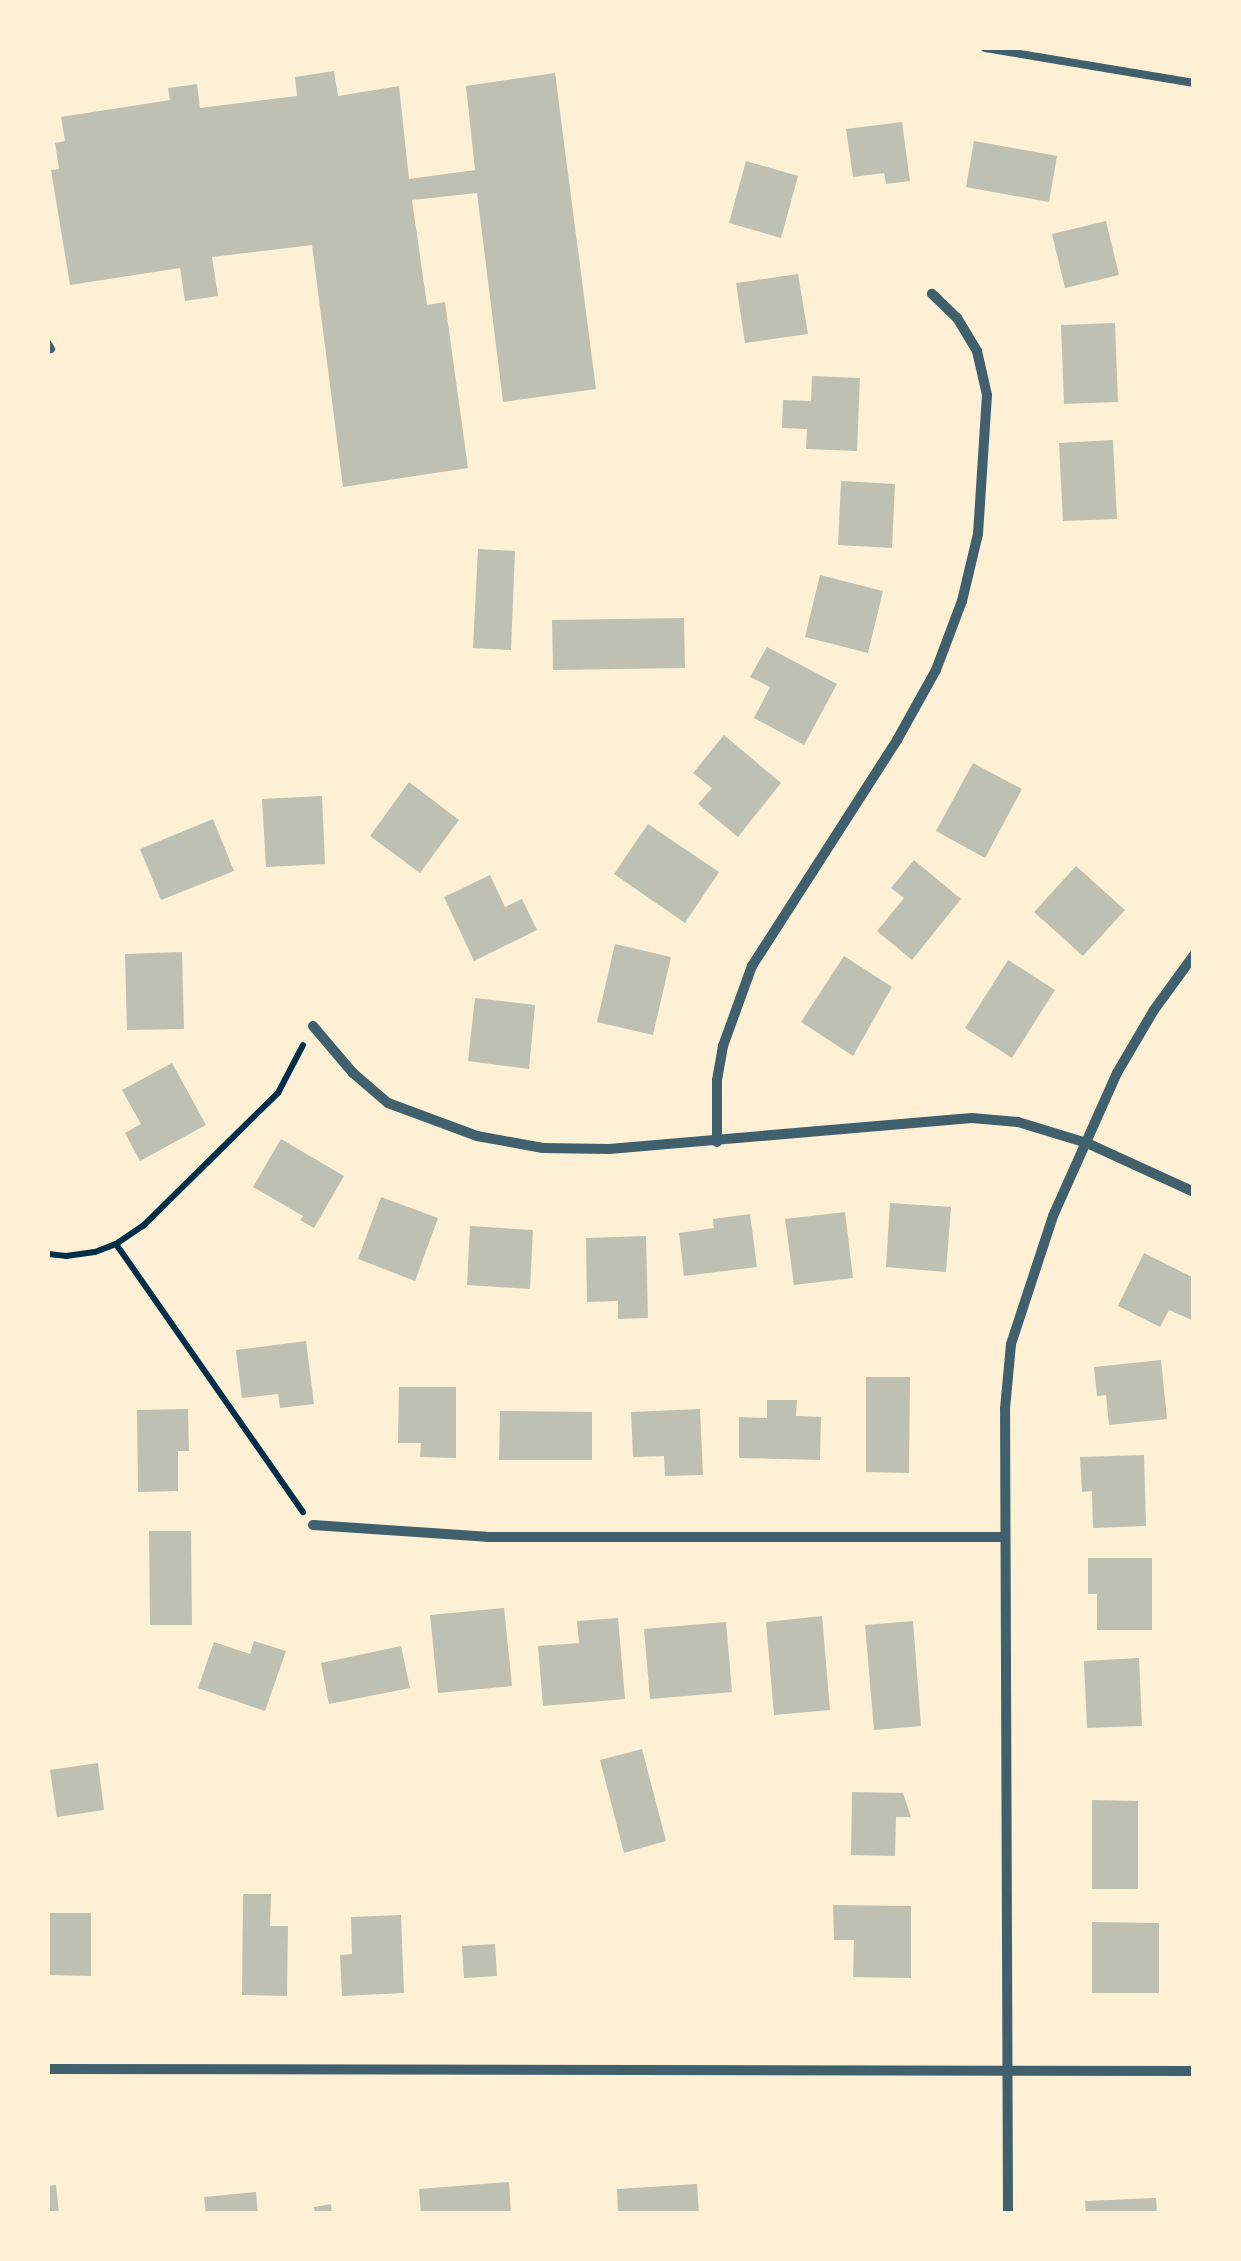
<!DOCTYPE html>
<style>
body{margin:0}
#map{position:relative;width:1241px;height:2261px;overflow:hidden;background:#fdf0d5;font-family:"IBM Plex Sans",sans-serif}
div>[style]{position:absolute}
.building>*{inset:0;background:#bec0b2}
.path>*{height:6px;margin:-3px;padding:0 3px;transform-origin:3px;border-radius:3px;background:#003049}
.service>*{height:8px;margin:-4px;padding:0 4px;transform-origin:4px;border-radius:4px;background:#3f606c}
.minor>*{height:10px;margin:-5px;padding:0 5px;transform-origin:5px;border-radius:5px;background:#3f606c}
span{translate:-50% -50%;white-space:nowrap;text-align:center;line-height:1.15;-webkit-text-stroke:10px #fdf0d5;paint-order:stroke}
.frame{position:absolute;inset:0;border:50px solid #fdf0d5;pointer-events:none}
</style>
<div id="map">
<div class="building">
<i style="clip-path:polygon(334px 71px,338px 96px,399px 86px,409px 179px,475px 170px,466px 86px,555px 73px,596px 389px,503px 402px,477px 193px,412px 200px,427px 305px,445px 302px,468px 468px,343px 487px,312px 245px,212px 257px,218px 296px,185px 301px,180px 268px,70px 285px,51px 170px,59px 169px,55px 143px,65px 141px,61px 117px,170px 100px,168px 88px,197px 84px,200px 108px,297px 96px,295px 77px)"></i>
<i style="clip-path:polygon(902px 122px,910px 181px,886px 184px,884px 173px,853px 177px,846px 129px)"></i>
<i style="clip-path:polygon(974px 141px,1057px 156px,1049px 202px,966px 187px)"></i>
<i style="clip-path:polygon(746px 161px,798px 176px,781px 238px,729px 223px)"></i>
<i style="clip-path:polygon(1106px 221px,1119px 275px,1065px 288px,1052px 234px)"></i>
<i style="clip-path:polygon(798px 274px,808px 334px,745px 343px,736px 283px)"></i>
<i style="clip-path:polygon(1115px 323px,1118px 402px,1064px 404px,1061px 325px)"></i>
<i style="clip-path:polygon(812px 376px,860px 378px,857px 451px,806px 449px,807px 429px,782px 428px,783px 400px,811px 401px)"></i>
<i style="clip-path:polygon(1113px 440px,1117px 519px,1063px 521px,1059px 443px)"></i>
<i style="clip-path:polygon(841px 481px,895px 484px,892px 548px,838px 545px)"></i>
<i style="clip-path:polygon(478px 549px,515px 551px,511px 650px,473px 648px)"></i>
<i style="clip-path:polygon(820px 575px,883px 591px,868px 653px,805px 637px)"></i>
<i style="clip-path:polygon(684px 618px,685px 668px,553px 670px,552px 620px)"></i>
<i style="clip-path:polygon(767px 647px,837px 684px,804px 745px,754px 718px,770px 687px,750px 677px)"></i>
<i style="clip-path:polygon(724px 735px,781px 783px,738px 837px,698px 804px,712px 788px,693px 773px)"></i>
<i style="clip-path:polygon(973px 763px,1022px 789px,985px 858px,936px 831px)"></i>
<i style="clip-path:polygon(409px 782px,459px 820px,420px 873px,370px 836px)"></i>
<i style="clip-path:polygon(322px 796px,325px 864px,266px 867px,262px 799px)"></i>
<i style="clip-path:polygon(213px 819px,234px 871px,161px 900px,140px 849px)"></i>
<i style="clip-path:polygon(648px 824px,719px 872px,685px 923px,614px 874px)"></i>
<i style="clip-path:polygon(914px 860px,961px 899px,912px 960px,877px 931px,904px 898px,891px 888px)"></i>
<i style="clip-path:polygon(1076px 866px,1125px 910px,1083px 956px,1034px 912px)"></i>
<i style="clip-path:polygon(490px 875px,505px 907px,522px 899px,537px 930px,474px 961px,444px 897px)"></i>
<i style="clip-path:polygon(615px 944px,671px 957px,653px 1035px,597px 1022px)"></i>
<i style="clip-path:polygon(182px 952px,184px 1029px,127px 1030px,125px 954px)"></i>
<i style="clip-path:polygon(844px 956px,892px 987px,853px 1056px,801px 1022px)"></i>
<i style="clip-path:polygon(1008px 960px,1055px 990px,1012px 1058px,965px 1028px)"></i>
<i style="clip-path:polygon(475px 998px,535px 1005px,529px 1069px,468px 1061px)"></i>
<i style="clip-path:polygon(172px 1063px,206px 1125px,140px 1161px,125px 1133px,141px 1124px,122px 1090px)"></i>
<i style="clip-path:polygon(281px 1139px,344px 1176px,314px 1228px,300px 1220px,303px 1216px,253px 1187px)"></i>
<i style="clip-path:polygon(381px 1197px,438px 1218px,415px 1281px,358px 1259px)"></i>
<i style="clip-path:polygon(890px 1203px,951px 1207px,946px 1272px,886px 1267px)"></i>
<i style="clip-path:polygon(845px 1212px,853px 1278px,794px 1285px,785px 1219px)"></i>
<i style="clip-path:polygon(750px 1214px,757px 1267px,684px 1276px,679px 1233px,714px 1228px,713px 1219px)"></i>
<i style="clip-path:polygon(470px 1226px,533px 1230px,530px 1289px,467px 1285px)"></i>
<i style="clip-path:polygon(646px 1236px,648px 1318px,618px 1319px,618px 1301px,587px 1302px,586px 1238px)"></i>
<i style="clip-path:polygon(1144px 1253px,1194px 1278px,1194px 1321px,1169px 1310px,1160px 1327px,1118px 1306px)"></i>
<i style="clip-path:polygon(306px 1341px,314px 1404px,280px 1408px,278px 1394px,242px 1398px,236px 1350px)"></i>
<i style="clip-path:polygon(1161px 1360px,1167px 1419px,1109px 1425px,1106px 1395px,1097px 1396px,1094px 1367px)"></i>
<i style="clip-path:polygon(866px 1377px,910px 1377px,909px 1473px,866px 1472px)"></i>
<i style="clip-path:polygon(399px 1387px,456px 1387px,456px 1458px,420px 1457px,421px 1443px,398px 1443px)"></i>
<i style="clip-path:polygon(767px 1400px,797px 1400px,796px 1416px,821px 1417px,820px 1460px,739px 1458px,739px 1417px,767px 1418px)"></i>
<i style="clip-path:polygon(188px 1409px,189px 1451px,178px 1451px,178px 1491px,138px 1492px,137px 1410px)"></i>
<i style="clip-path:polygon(700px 1409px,703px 1475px,665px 1476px,664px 1456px,633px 1457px,631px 1412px)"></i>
<i style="clip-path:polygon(500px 1411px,592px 1412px,592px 1460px,499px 1460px)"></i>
<i style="clip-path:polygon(1144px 1455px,1146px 1526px,1093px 1528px,1092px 1491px,1082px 1492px,1080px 1457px)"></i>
<i style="clip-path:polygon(149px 1531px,191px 1531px,192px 1625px,150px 1625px)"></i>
<i style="clip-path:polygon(1088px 1558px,1152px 1558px,1152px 1630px,1097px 1630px,1097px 1594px,1088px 1594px)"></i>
<i style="clip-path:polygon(504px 1608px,512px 1686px,438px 1693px,430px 1615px)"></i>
<i style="clip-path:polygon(822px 1616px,830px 1710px,774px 1715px,766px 1622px)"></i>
<i style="clip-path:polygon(618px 1618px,625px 1699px,543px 1706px,538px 1646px,579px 1643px,577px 1621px)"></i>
<i style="clip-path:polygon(913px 1621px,921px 1726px,874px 1730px,865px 1625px)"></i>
<i style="clip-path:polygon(726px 1622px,732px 1692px,650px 1699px,644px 1629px)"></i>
<i style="clip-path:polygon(254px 1641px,286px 1651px,265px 1711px,198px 1688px,214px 1642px,250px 1654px)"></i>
<i style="clip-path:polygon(401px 1646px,410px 1688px,329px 1704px,321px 1663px)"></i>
<i style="clip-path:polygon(1139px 1658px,1142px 1726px,1087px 1728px,1084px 1661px)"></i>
<i style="clip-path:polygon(642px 1749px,666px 1841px,624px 1853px,600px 1760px)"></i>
<i style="clip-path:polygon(98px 1763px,104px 1810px,57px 1817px,50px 1770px)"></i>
<i style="clip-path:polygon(852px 1792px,903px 1793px,911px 1817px,896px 1817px,895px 1856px,851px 1855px)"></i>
<i style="clip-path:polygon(1092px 1800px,1138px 1801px,1138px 1889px,1092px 1889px)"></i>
<i style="clip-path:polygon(243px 1894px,271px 1894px,270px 1926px,288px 1926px,287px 1996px,242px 1995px)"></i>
<i style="clip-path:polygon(833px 1905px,911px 1906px,911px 1978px,853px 1977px,854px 1940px,834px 1940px)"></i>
<i style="clip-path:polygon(48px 1913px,91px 1913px,91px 1976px,48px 1975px)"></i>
<i style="clip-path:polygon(401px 1915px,404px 1993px,342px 1996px,340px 1955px,352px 1954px,351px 1917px)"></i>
<i style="clip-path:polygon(1092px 1922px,1159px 1923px,1159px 1993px,1092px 1993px)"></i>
<i style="clip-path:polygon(495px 1944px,497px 1976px,464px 1978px,462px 1946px)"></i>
<i style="clip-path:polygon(509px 2182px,511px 2214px,421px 2214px,419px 2189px)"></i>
<i style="clip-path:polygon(697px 2184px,699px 2214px,618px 2214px,617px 2189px)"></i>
<i style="clip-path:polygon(56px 2185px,59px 2214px,48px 2214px,48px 2186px)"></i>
<i style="clip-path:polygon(256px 2192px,258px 2214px,206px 2214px,204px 2197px)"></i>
<i style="clip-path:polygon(1156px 2198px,1157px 2214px,1086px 2214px,1085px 2201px)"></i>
<i style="clip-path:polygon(331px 2204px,332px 2214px,315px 2214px,314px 2207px)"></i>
</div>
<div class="path">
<i style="left:116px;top:1244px;width:327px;rotate:55.1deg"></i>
<i style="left:48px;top:1254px;width:18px;rotate:6deg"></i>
<i style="left:66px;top:1256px;width:29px;rotate:-8deg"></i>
<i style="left:95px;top:1252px;width:22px;rotate:-21deg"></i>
<i style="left:116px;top:1244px;width:32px;rotate:-34deg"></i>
<i style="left:143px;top:1226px;width:190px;rotate:-44.6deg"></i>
<i style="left:278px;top:1093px;width:54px;rotate:-62.5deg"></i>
</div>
<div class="service">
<i style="left:985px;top:48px;width:212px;rotate:9.5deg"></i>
<i style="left:48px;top:344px;width:6px;rotate:59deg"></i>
</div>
<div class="minor">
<i style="left:313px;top:1026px;width:62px;rotate:49.6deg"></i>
<i style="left:353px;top:1073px;width:46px;rotate:40.6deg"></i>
<i style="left:388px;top:1103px;width:95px;rotate:20.3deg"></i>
<i style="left:477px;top:1136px;width:67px;rotate:10.3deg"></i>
<i style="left:543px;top:1148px;width:66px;rotate:0.9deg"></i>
<i style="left:609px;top:1149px;width:364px;rotate:-4.9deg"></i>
<i style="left:972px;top:1118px;width:46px;rotate:5deg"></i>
<i style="left:1018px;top:1122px;width:72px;rotate:16.9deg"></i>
<i style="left:1087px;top:1143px;width:118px;rotate:24.6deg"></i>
<i style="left:717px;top:1142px;width:62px;rotate:-90deg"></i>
<i style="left:717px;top:1080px;width:35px;rotate:-80deg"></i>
<i style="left:723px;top:1046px;width:85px;rotate:-70.1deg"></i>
<i style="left:752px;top:966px;width:269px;rotate:-57.3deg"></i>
<i style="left:897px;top:740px;width:80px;rotate:-60.9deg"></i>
<i style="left:936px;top:670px;width:74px;rotate:-69.4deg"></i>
<i style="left:962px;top:601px;width:69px;rotate:-76.6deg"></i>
<i style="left:978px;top:534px;width:139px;rotate:-86.3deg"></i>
<i style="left:987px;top:395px;width:45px;rotate:-102.8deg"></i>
<i style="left:977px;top:351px;width:39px;rotate:-121deg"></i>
<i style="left:957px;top:318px;width:35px;rotate:-136deg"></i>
<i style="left:313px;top:1525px;width:174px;rotate:3.9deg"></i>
<i style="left:487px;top:1537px;width:518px"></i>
<i style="left:48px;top:2069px;width:1146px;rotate:0.1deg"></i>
<i style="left:1008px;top:2214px;width:805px;rotate:-90.21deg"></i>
<i style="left:1005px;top:1409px;width:65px;rotate:-84.7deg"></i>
<i style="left:1011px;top:1344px;width:135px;rotate:-71.8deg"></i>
<i style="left:1053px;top:1216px;width:157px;rotate:-65.9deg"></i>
<i style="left:1117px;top:1073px;width:73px;rotate:-59.6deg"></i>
<i style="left:1154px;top:1010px;width:68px;rotate:-54deg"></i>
</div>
<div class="frame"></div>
</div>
